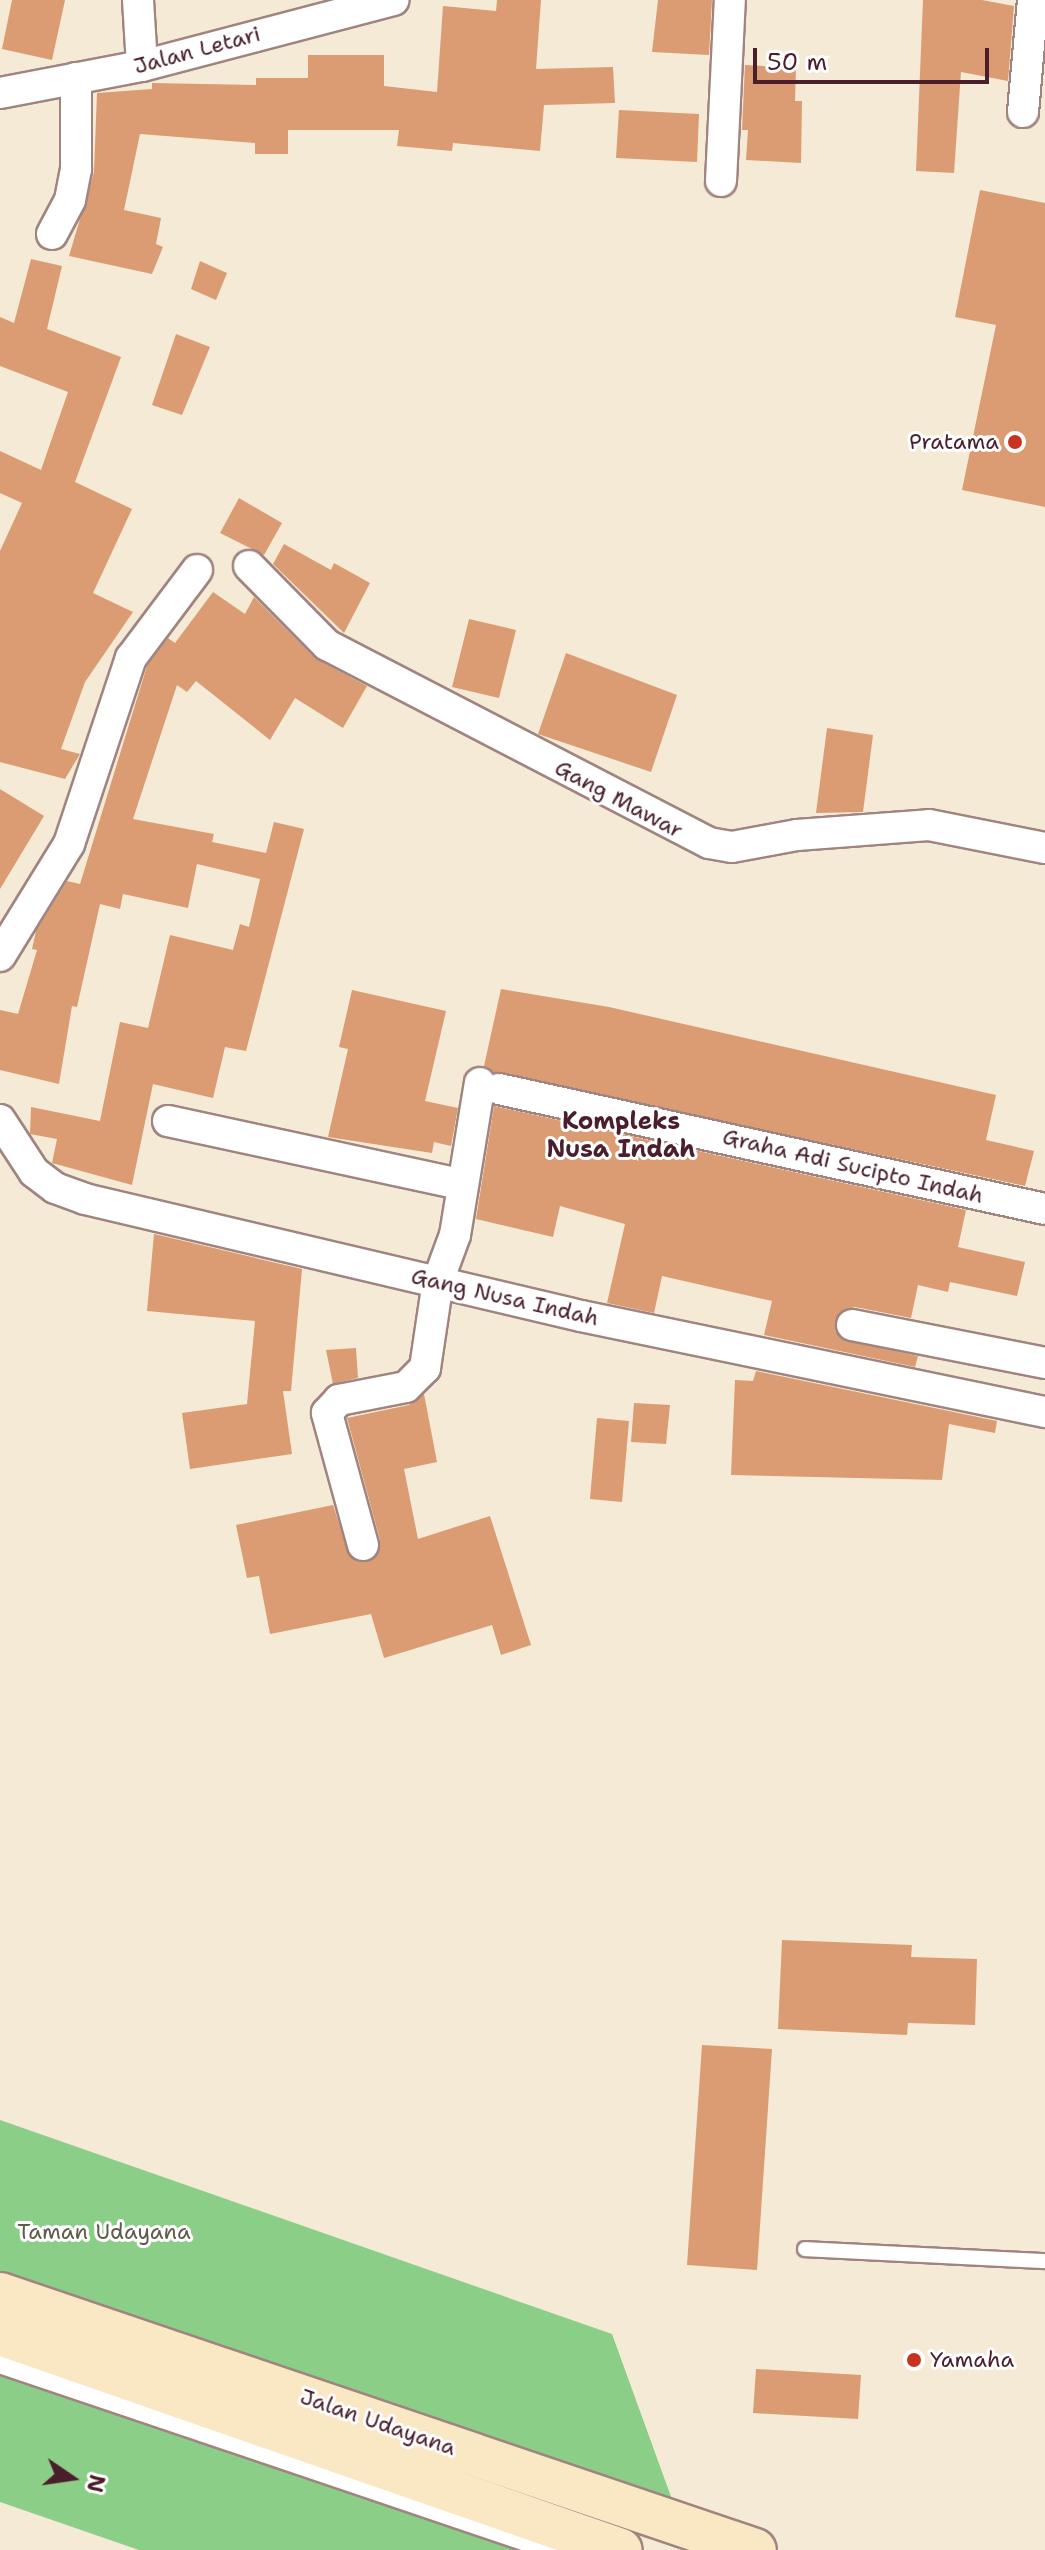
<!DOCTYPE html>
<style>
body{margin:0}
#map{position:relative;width:1045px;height:2550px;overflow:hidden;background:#f5ead5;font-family:"Shantell Sans",sans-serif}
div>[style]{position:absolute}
.green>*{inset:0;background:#8ace87}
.building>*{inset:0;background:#db9c73}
.roads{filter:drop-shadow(2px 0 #a08480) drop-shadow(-2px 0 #a08480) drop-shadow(0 2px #a08480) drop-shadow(0 -2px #a08480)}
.service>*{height:14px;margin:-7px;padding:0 7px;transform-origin:7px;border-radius:7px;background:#fff}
.pedestrian>*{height:22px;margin:-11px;padding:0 11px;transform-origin:11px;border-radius:11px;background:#fff}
.minor>*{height:30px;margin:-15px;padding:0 15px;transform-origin:15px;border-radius:15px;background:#fff}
.secondary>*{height:42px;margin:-21px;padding:0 21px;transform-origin:21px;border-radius:21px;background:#fae7c3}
.dots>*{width:22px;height:22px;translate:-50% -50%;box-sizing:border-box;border:4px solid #fff;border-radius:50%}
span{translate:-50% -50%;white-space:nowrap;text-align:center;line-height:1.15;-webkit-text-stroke:6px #fff;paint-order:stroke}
.street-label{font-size:22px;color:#4a1f2b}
.poi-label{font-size:22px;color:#4a1f2b}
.right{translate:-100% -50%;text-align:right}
.left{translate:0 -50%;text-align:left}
.park-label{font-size:22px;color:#605c4b}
.neighbourhood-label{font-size:24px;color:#4a1f2b;font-weight:700}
.north{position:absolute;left:32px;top:2438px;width:80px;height:80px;-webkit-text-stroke:6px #fff;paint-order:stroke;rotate:103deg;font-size:22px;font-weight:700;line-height:32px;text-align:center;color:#4a1f2b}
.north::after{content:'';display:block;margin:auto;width:28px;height:36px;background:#4a1f2b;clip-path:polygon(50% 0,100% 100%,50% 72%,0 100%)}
.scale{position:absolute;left:753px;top:48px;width:236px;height:36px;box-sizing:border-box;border:4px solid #4a1f2b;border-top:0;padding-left:10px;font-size:24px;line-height:28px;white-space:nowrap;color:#4a1f2b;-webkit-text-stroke:6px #fff;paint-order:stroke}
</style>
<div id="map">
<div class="green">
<i style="clip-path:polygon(0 2120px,612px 2334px,674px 2505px,0 2272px)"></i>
<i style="clip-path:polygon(0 2367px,533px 2550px,139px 2550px,0 2502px)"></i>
</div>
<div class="building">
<i style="clip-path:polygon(12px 0,65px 0,52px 60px,2px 49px)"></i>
<i style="clip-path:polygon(497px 0,541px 0,536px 69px,613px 67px,615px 103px,544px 105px,540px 151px,453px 143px,452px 151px,397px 146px,399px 130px,288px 130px,288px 154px,255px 154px,255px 143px,140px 134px,124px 210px,161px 218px,156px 244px,163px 247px,152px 274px,69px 256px,94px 172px,97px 93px,152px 89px,152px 83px,256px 85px,256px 78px,308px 78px,308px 55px,384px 55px,384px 86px,437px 92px,443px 6px,496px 11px)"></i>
<i style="clip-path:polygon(658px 0,712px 0,709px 55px,652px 52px)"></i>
<i style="clip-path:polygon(923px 0,982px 0,1014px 6px,1008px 81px,961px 72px,954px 173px,916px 171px)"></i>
<i style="clip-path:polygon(745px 65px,796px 68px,795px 101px,802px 101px,801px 163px,746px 160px,748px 130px,742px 130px)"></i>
<i style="clip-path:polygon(619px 110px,699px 114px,697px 162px,616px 158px)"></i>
<i style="clip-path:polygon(980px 190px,1045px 203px,1045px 507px,962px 490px,996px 325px,955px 317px)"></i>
<i style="clip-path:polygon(31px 259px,62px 266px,47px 329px,121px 357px,75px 482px,132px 509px,93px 593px,133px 612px,85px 682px,61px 749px,80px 754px,65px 779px,0 762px,0 551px,22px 503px,0 493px,0 451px,41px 470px,68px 392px,0 366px,0 317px,14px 323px)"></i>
<i style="clip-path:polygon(200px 261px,227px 273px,216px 300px,191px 289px)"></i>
<i style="clip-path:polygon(176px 334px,210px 347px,182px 415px,152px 405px)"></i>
<i style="clip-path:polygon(239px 498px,282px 523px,264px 555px,220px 533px)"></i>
<i style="clip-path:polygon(284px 544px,331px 570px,334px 563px,370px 583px,344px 633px,273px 564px)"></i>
<i style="clip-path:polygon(213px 592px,245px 614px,254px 597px,315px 658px,367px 686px,343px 728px,295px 698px,270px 740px,196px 681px,187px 692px,177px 685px,133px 819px,214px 834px,212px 842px,266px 853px,274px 822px,304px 829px,246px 1051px,225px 1047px,213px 1098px,153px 1084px,132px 1185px,52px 1163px,57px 1139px,30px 1134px,31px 1107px,100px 1121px,120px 1022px,148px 1028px,170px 935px,233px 950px,240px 924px,249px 927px,260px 879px,197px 864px,188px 908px,123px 894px,120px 909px,100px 904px,77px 1007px,72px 1006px,59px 1084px,0 1070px,0 1010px,18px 1014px,37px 950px,32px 949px,36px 931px,67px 881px,80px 884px,147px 666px,168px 638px,175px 643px)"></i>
<i style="clip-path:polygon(469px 619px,516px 630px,499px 698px,452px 687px)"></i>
<i style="clip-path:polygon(566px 653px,677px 695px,651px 772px,538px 734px)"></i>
<i style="clip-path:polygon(827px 728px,873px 735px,863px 812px,816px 813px)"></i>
<i style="clip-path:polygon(0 789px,44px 816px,0 889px)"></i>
<i style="clip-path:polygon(501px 989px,609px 1007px,996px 1095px,986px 1140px,1034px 1151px,1025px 1186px,494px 1072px,484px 1066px)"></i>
<i style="clip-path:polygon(352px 990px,446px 1011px,425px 1101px,458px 1108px,451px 1146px,434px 1142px,432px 1153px,328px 1137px,348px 1049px,339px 1047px)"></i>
<i style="clip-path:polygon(494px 1106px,966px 1210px,958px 1247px,1025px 1262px,1017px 1296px,950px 1282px,948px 1292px,918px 1285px,911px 1318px,855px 1307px,838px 1314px,835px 1330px,841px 1339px,918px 1356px,915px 1367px,764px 1335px,772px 1301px,662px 1276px,654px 1313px,607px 1303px,625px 1224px,560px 1206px,553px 1237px,476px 1219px)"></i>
<i style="clip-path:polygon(154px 1234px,302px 1269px,291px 1391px,283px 1391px,292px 1454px,190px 1469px,182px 1413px,247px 1404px,255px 1321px,147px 1311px)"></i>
<i style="clip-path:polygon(356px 1348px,358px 1378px,333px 1384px,326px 1350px)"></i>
<i style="clip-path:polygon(756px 1371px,997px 1421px,995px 1433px,949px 1424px,942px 1480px,731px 1475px,735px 1380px,753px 1381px)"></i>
<i style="clip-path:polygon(424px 1394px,437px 1462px,404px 1469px,418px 1539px,490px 1516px,531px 1645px,501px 1655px,492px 1625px,384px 1658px,371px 1614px,270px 1634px,259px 1576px,247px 1578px,236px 1525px,333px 1505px,350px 1557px,359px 1562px,375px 1558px,380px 1540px,347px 1418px,409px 1405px)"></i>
<i style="clip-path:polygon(634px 1403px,670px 1405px,666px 1444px,631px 1442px)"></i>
<i style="clip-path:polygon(597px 1418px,629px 1421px,622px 1502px,590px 1499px)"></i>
<i style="clip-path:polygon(782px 1940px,912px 1945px,911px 1957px,977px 1959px,975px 2025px,908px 2023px,907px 2035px,778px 2029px)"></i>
<i style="clip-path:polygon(702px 2045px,772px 2049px,757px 2270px,687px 2265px)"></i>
<i style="clip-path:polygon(756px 2369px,861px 2375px,858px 2419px,753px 2413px)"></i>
</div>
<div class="roads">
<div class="service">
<i style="left:805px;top:2249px;width:240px;rotate:2.9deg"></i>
</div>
<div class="pedestrian">
<i style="left:0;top:2362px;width:587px;rotate:18.68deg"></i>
</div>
<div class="minor">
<i style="left:138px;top:0;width:66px;rotate:86.5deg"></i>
<i style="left:0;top:93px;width:145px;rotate:-10.8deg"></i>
<i style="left:142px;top:66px;width:260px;rotate:-14.7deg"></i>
<i style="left:1023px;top:112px;width:112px;rotate:-84.9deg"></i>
<i style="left:721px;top:181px;width:181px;rotate:-87.2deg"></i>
<i style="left:52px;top:234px;width:38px;rotate:-62deg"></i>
<i style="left:70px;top:200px;width:32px;rotate:-79deg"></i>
<i style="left:76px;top:169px;width:91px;rotate:-90deg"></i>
<i style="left:249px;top:566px;width:111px;rotate:45.4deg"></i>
<i style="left:327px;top:645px;width:430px;rotate:27.4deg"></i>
<i style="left:709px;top:843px;width:23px;rotate:10deg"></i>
<i style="left:732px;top:847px;width:66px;rotate:-10.5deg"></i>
<i style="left:797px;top:835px;width:132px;rotate:-4.3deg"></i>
<i style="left:929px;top:825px;width:118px;rotate:11.2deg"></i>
<i style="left:0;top:956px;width:132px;rotate:-58.4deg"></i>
<i style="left:69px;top:844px;width:196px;rotate:-71.6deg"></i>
<i style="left:131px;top:658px;width:110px;rotate:-53.1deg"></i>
<i style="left:499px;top:1089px;width:559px;rotate:12.4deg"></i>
<i style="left:0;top:1120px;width:62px;rotate:56.8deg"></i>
<i style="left:34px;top:1172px;width:26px;rotate:37deg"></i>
<i style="left:55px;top:1188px;width:32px;rotate:20deg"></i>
<i style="left:85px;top:1199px;width:510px;rotate:13.27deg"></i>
<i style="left:581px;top:1316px;width:474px;rotate:11.7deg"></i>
<i style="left:168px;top:1121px;width:299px;rotate:12.2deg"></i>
<i style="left:852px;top:1325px;width:197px;rotate:11.1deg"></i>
<i style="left:363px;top:1545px;width:137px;rotate:-105.3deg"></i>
<i style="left:327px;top:1413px;width:18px;rotate:-47deg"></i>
<i style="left:339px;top:1400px;width:68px;rotate:-11deg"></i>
<i style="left:406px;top:1387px;width:27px;rotate:-45deg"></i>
<i style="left:425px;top:1368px;width:88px;rotate:-81.5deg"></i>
<i style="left:438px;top:1281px;width:49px;rotate:-69.7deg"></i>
<i style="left:455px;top:1235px;width:154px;rotate:-80.7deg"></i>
</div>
<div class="secondary">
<i style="left:0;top:2294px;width:797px;rotate:18.73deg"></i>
<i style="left:0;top:2334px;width:657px;rotate:19.18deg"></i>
</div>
</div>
<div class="dots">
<i style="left:1015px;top:442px;background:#c8321e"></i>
<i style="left:914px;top:2360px;background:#c8321e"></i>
</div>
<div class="street-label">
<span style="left:197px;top:50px;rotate:-15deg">Jalan Letari</span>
<span style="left:619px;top:799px;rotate:28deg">Gang Mawar</span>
<span style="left:853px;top:1166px;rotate:13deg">Graha Adi Sucipto Indah</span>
<span style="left:505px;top:1297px;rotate:13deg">Gang Nusa Indah</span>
<span style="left:378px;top:2422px;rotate:19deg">Jalan Udayana</span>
</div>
<div class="poi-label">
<span class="right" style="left:999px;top:442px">Pratama</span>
<span class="left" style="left:930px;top:2360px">Yamaha</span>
</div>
<div class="park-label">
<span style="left:104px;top:2232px">Taman Udayana</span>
</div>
<div class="neighbourhood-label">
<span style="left:621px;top:1136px">Kompleks<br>Nusa Indah</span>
</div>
<div class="north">N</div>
<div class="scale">50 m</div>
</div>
